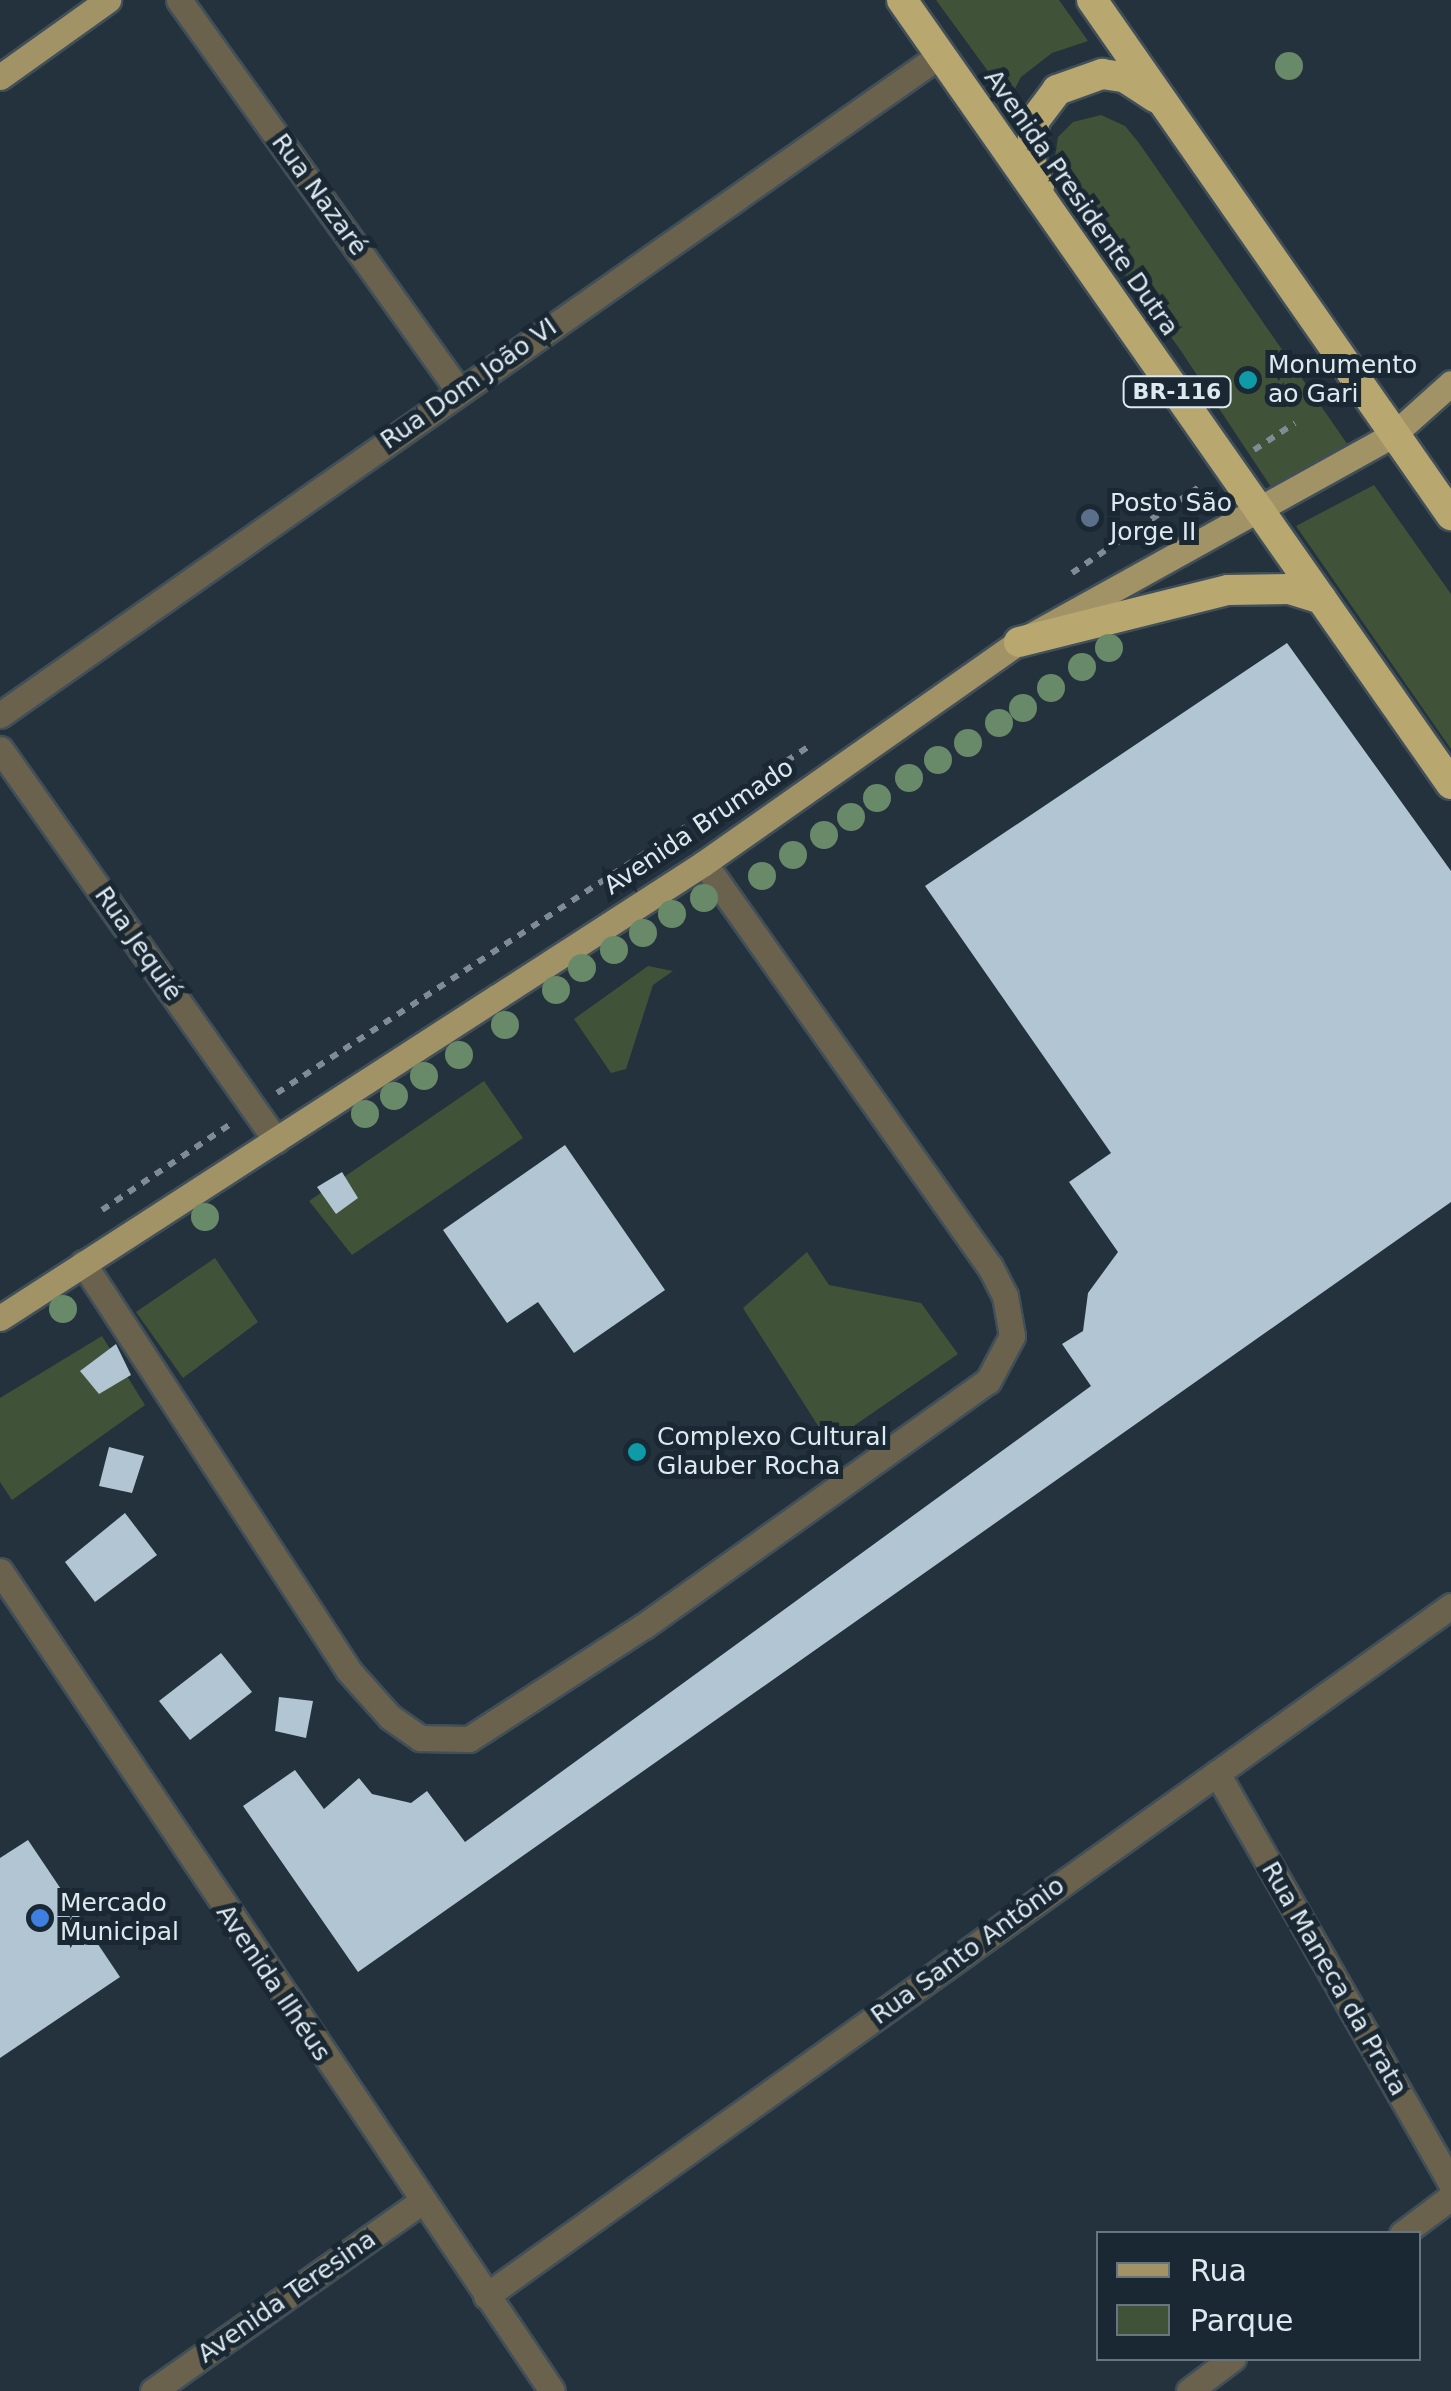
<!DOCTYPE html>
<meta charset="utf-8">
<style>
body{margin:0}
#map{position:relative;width:1451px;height:2391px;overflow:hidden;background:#23323d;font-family:"DejaVu Sans",sans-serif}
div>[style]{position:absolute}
.green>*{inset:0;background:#405338}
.building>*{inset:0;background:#b2c5d3}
.path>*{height:6px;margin-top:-3px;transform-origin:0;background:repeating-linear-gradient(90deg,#808c95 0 8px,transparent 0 16px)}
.roads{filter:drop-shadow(2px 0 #414f59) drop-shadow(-2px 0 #414f59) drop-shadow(0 2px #414f59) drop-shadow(0 -2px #414f59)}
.minor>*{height:25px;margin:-12.5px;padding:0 12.5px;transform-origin:12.5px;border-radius:12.5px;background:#6a624d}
.major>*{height:25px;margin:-12.5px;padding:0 12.5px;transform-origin:12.5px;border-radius:12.5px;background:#a29366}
.highway>*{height:30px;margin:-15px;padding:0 15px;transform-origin:15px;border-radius:15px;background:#b9a770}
.trees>*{width:28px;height:28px;margin:-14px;border-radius:50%;background:#698a69}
.dots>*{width:28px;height:28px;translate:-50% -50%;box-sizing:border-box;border:5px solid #192833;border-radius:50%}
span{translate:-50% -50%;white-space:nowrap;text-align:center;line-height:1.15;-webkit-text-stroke:10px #192833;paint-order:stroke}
.shield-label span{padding:2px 8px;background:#192833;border:2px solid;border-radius:8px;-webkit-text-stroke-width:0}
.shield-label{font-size:22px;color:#dee8ef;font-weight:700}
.street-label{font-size:25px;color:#dee8ef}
.poi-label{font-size:25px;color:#dee8ef}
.left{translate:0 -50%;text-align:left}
.legend{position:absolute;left:1096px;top:2231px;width:325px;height:130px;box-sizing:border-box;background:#192833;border:2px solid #68757e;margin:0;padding:12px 18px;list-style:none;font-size:30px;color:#dee8ef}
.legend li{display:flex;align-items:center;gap:20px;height:50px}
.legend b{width:50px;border:2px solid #68757e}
</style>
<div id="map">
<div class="green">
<i style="clip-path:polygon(936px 0,1059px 0,1088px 41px,1052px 53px,1021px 77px,1009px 100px)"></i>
<i style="clip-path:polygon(1101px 115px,1125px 126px,1139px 143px,1350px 448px,1271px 487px,1179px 348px,1059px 186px,1053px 169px,1058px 137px,1073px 122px)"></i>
<i style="clip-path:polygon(1374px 485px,1451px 594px,1451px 749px,1296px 526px)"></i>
<i style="clip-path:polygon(648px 966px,673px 971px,653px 985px,626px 1069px,611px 1073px,574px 1019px)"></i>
<i style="clip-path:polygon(484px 1081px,523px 1138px,352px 1255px,309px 1201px)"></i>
<i style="clip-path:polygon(807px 1252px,829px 1285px,921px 1303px,958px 1354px,829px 1443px,743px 1308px)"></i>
<i style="clip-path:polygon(215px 1258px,258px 1322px,183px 1378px,136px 1312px)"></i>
<i style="clip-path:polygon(102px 1336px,145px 1405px,12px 1500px,0 1482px,0 1398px)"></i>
</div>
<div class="building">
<i style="clip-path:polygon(1287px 643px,1451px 871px,1451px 1202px,358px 1972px,243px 1806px,295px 1770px,324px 1809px,359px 1778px,372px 1794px,411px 1803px,427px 1791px,465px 1842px,1091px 1386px,1062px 1344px,1083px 1331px,1088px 1293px,1118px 1252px,1069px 1182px,1111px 1153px,925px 886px)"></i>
<i style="clip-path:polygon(565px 1145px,665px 1290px,574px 1353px,538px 1302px,507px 1323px,443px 1230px)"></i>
<i style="clip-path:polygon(342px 1172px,358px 1198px,336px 1214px,317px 1187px)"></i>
<i style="clip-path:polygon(116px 1344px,131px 1375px,99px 1394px,80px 1371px)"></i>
<i style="clip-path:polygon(109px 1447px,144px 1456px,132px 1493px,99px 1486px)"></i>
<i style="clip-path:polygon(125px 1513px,157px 1555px,95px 1602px,65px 1562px)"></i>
<i style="clip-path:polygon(221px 1653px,252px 1692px,190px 1740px,159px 1701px)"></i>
<i style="clip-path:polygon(279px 1697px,313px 1701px,306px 1738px,275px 1731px)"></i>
<i style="clip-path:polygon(28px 1840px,120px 1977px,0 2058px,0 1858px)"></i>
</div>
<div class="path">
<i style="left:1254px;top:450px;width:49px;rotate:-33.4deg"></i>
<i style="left:1072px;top:573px;width:157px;rotate:-34.1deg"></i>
<i style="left:277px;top:1093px;width:637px;rotate:-33.09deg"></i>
<i style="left:102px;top:1210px;width:153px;rotate:-33.8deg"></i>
</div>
<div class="roads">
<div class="minor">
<i style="left:179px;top:0;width:481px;rotate:54.4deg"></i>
<i style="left:0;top:715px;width:1149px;rotate:-35.07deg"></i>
<i style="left:0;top:749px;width:479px;rotate:54.8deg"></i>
<i style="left:83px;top:1263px;width:486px;rotate:56.9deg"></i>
<i style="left:348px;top:1670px;width:63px;rotate:48.2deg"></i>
<i style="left:390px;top:1717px;width:37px;rotate:35deg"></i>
<i style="left:420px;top:1738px;width:49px;rotate:1.2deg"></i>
<i style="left:469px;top:1739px;width:208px;rotate:-32.9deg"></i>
<i style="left:644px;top:1626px;width:422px;rotate:-35.5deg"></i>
<i style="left:988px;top:1381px;width:51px;rotate:-61.9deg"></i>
<i style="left:1012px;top:1336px;width:41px;rotate:-99.9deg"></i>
<i style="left:1005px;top:1296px;width:33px;rotate:-117deg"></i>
<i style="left:990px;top:1267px;width:495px;rotate:-125.3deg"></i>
<i style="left:0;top:1571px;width:988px;rotate:56.05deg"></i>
<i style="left:1217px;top:1773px;width:473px;rotate:60.3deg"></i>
<i style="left:1402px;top:2234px;width:61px;rotate:-37.1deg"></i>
<i style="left:486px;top:2296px;width:1186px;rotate:-35.57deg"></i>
<i style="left:153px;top:2391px;width:327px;rotate:-35.2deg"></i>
<i style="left:1189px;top:2391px;width:55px;rotate:-36.9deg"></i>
</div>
<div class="major">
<i style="left:0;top:77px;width:133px;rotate:-35.5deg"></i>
<i style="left:0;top:1318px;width:838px;rotate:-32.87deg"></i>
<i style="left:704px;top:863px;width:385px;rotate:-35.1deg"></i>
<i style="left:1019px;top:642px;width:429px;rotate:-29deg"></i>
<i style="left:1394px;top:434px;width:76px;rotate:-41.8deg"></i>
</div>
<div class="highway">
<i style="left:902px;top:0;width:957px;rotate:55deg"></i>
<i style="left:1092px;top:0;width:628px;rotate:55.12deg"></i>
<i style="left:1039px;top:186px;width:24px;rotate:-109deg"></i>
<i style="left:1031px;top:163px;width:42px;rotate:-85.9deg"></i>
<i style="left:1034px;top:121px;width:39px;rotate:-53deg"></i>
<i style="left:1057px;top:90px;width:48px;rotate:-19.6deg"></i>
<i style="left:1102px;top:74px;width:22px;rotate:8deg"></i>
<i style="left:1124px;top:77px;width:38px;rotate:33deg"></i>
<i style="left:1019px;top:642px;width:215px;rotate:-14deg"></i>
<i style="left:1228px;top:590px;width:61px;rotate:-0.9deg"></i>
<i style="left:1289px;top:589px;width:34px;rotate:17deg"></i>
</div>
</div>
<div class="trees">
<i style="left:1289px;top:66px"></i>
<i style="left:1109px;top:648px"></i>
<i style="left:1082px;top:667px"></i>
<i style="left:1051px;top:688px"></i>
<i style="left:1023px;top:708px"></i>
<i style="left:999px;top:723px"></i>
<i style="left:968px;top:743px"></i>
<i style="left:938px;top:760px"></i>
<i style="left:909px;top:778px"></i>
<i style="left:877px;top:798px"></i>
<i style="left:851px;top:817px"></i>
<i style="left:824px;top:835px"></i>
<i style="left:793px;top:855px"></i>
<i style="left:762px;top:876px"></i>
<i style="left:704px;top:898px"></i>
<i style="left:672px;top:914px"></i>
<i style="left:643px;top:933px"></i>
<i style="left:614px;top:950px"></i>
<i style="left:582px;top:968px"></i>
<i style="left:556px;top:990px"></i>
<i style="left:505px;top:1025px"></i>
<i style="left:459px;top:1055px"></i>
<i style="left:424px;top:1076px"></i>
<i style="left:394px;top:1096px"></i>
<i style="left:365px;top:1114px"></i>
<i style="left:205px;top:1217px"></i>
<i style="left:63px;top:1309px"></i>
</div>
<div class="dots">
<i style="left:1248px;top:380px;background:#0f9aa8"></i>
<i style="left:1090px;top:518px;background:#5c6f8a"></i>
<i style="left:637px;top:1452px;background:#0f9aa8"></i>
<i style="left:40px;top:1918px;background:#3f7fe0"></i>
</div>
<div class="shield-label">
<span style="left:1177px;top:392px">BR-116</span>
</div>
<div class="street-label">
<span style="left:319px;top:195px;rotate:54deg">Rua Nazaré</span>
<span style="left:1081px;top:203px;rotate:55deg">Avenida Presidente Dutra</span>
<span style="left:469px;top:384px;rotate:-35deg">Rua Dom João VI</span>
<span style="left:699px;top:827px;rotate:-34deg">Avenida Brumado</span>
<span style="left:138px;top:944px;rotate:55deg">Rua Jequié</span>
<span style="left:968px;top:1951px;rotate:-36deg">Rua Santo Antônio</span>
<span style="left:1334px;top:1979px;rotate:60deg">Rua Maneca da Prata</span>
<span style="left:273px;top:1983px;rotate:56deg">Avenida Ilhéus</span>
<span style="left:287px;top:2297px;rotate:-35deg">Avenida Teresina</span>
</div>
<div class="poi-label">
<span class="left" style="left:1268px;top:380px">Monumento<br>ao Gari</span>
<span class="left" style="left:1110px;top:518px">Posto São<br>Jorge II</span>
<span class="left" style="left:657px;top:1452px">Complexo Cultural<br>Glauber Rocha</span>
<span class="left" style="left:60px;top:1918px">Mercado<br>Municipal</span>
</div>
<ul class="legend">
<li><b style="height:12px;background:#a29366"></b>Rua</li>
<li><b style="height:28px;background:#405338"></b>Parque</li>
</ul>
</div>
